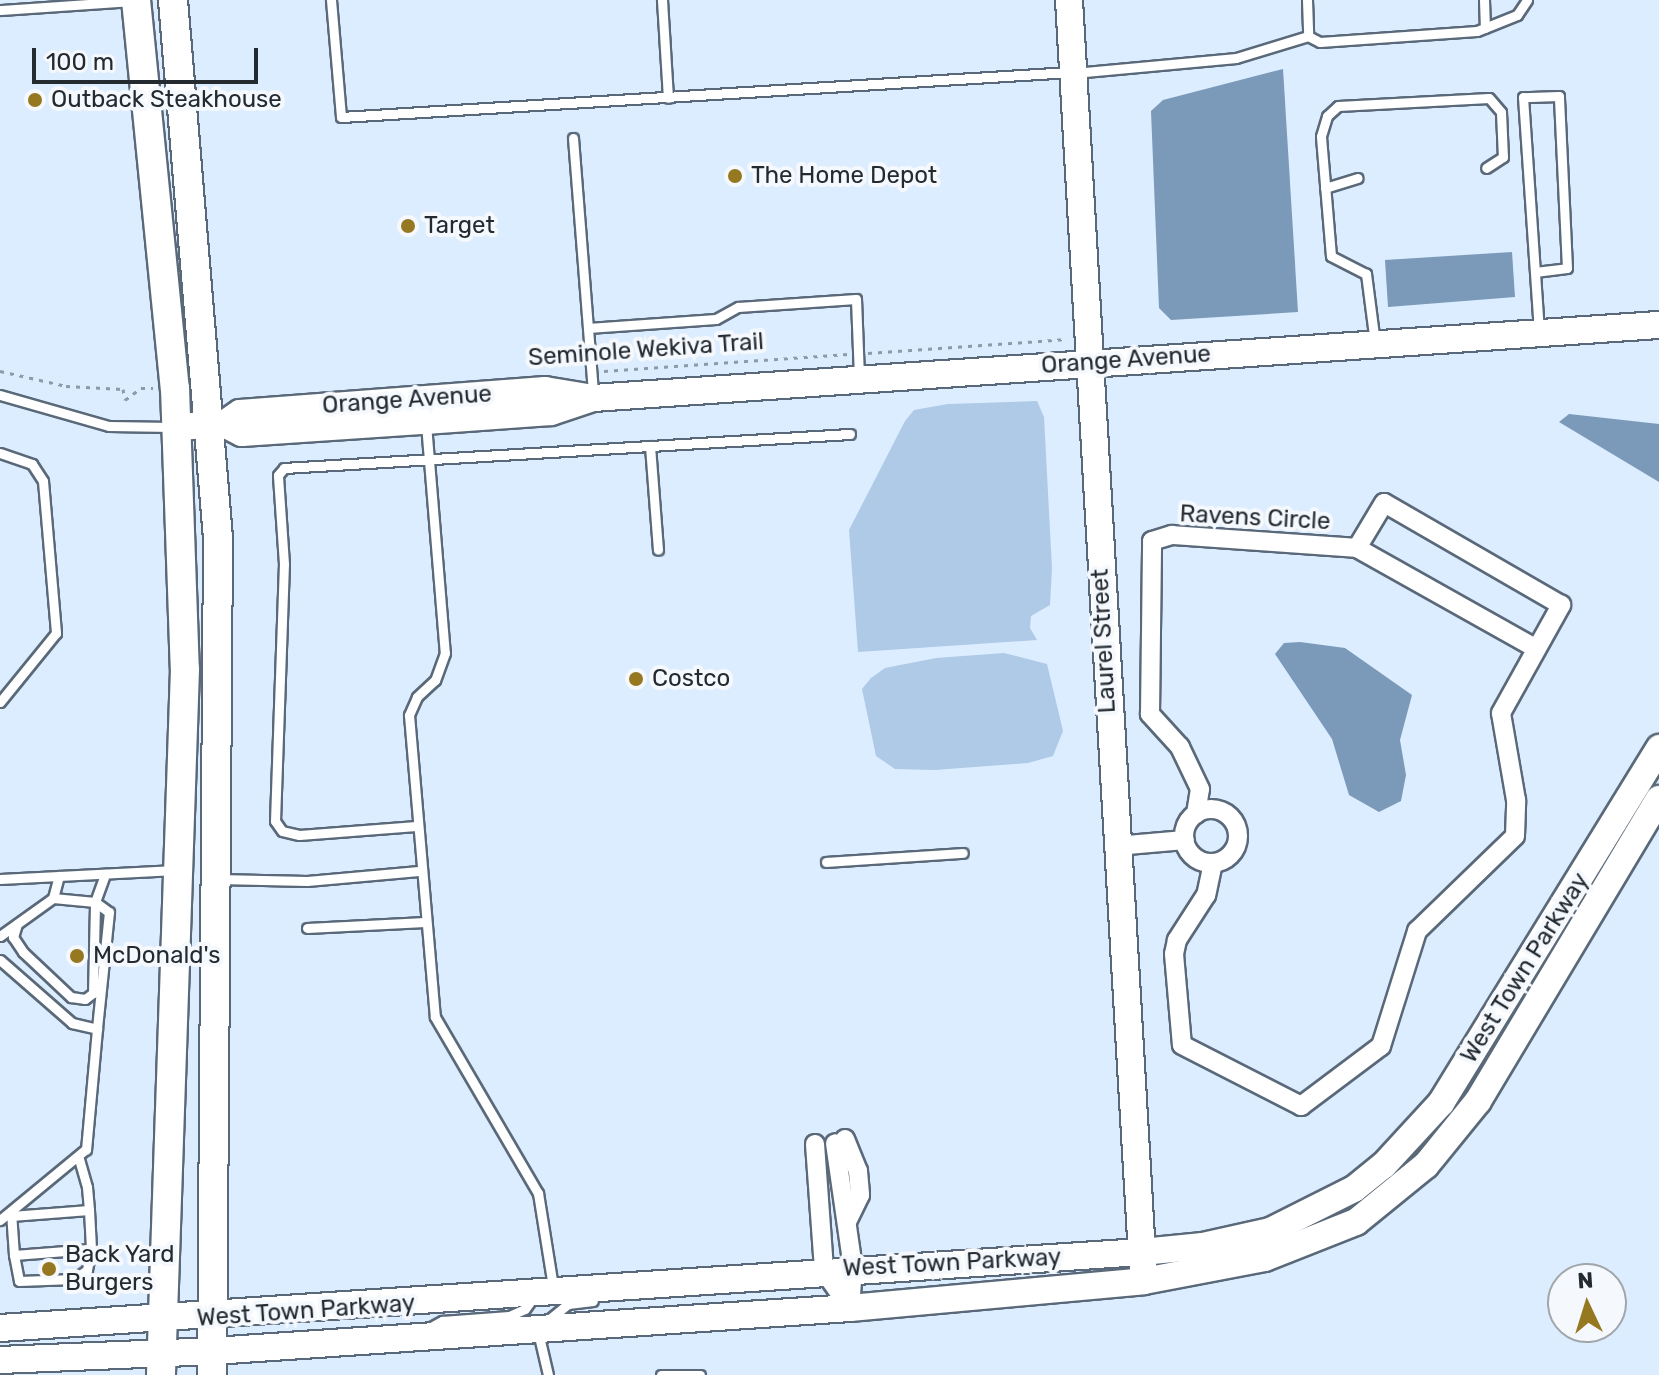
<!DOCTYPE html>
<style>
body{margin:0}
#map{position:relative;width:1659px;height:1375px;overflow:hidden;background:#dcedff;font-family:Rubik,sans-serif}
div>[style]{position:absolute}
.green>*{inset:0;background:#aecae7}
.water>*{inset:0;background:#7b99b8}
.path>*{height:3px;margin-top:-1.5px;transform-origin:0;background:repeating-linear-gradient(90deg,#8d9aa7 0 4px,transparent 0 10px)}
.roads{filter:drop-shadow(2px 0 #5a6979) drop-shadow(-2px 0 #5a6979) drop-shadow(0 2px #5a6979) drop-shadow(0 -2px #5a6979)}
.lane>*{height:9px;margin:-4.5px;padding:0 4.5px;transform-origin:4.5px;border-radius:4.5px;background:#fff}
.street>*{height:18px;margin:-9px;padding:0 9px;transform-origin:9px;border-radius:9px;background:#fff}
.street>.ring{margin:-9px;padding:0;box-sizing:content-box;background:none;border:18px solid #fff;border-radius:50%}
.secondary>*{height:26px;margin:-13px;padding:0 13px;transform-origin:13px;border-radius:13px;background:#fff}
.primary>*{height:28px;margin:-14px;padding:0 14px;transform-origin:14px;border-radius:14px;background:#fff}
.dots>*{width:22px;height:22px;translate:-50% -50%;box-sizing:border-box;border:4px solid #f5f8fc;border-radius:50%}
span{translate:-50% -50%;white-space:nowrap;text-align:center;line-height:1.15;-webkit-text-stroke:8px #f5f8fc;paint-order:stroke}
.poi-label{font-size:24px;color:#232a30}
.left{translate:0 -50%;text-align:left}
.street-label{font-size:24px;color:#232a30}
.north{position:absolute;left:1547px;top:1263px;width:80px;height:80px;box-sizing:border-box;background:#f5f8fc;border:2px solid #a1a6aa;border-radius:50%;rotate:356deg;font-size:22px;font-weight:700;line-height:32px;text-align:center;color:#232a30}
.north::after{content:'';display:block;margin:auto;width:28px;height:36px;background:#967820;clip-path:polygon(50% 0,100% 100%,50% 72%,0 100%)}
.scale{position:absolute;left:32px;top:48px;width:226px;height:36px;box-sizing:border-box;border:4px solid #232a30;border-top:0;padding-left:10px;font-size:24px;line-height:28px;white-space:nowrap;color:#232a30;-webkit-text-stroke:6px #f5f8fc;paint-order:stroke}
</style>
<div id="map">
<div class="green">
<i style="clip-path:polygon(1037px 401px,1044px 417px,1052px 568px,1050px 605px,1031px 616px,1030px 628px,1037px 640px,858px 652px,849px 530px,905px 421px,914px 410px,948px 404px)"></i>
<i style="clip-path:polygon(1004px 653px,1047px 664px,1063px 731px,1053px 756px,1028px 763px,935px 770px,895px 769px,876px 756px,862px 689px,871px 678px,885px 668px,936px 658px)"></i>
</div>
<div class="water">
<i style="clip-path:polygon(1283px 69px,1298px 312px,1171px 320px,1159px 308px,1151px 111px,1163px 100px)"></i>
<i style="clip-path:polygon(1512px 252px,1515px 297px,1388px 307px,1385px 260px)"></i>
<i style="clip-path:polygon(1569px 414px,1659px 424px,1659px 482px,1559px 422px)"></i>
<i style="clip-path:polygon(1300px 642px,1345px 648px,1412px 695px,1400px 740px,1406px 775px,1401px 801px,1379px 812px,1349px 795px,1332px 739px,1275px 654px,1284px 643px)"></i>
</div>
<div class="path">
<i style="left:868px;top:353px;width:199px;rotate:-4deg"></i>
<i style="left:0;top:371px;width:68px;rotate:12.8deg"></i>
<i style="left:66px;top:386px;width:57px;rotate:3deg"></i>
<i style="left:123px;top:389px;width:11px;rotate:80deg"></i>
<i style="left:125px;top:400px;width:20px;rotate:-37deg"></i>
<i style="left:141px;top:388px;width:12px"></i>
<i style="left:604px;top:371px;width:245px;rotate:-4deg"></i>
</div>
<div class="roads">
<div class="lane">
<i style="left:331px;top:0;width:117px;rotate:85.1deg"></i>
<i style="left:341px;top:117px;width:730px;rotate:-3.53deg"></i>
<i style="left:662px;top:0;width:98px;rotate:86.5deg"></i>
<i style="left:1307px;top:0;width:36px;rotate:88deg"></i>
<i style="left:1484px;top:0;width:28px;rotate:88deg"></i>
<i style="left:0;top:10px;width:132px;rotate:-3.9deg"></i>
<i style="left:1074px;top:73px;width:163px;rotate:-5.3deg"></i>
<i style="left:1236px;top:58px;width:75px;rotate:-17deg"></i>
<i style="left:1308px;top:36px;width:13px;rotate:27deg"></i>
<i style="left:1320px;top:42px;width:157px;rotate:-4deg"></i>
<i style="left:1477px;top:31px;width:43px;rotate:-21.8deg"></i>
<i style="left:1517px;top:15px;width:18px;rotate:-56deg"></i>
<i style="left:573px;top:138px;width:257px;rotate:85.5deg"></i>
<i style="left:1325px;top:188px;width:34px;rotate:-17deg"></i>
<i style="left:1535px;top:272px;width:32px;rotate:-7deg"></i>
<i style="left:1567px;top:268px;width:172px;rotate:-92.7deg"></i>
<i style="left:1559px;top:96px;width:36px;rotate:178deg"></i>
<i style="left:1523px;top:97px;width:233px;rotate:86.1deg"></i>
<i style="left:588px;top:328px;width:128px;rotate:-4deg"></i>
<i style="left:716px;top:319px;width:25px;rotate:-29deg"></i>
<i style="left:738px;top:307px;width:118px;rotate:-3.9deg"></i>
<i style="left:856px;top:299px;width:77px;rotate:87.8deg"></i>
<i style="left:1375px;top:343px;width:70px;rotate:-97.4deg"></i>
<i style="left:1366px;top:274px;width:39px;rotate:-153deg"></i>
<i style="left:1331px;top:256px;width:120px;rotate:-94.8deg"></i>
<i style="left:1321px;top:136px;width:21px;rotate:-73deg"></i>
<i style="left:1327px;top:116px;width:15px;rotate:-42deg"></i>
<i style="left:1338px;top:106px;width:151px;rotate:-3deg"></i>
<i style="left:1489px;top:98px;width:18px;rotate:49deg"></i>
<i style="left:1501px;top:112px;width:45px;rotate:87.5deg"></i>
<i style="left:1503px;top:157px;width:20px;rotate:147deg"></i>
<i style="left:0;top:395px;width:113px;rotate:15.9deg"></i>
<i style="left:109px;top:426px;width:63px;rotate:0.9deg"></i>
<i style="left:426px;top:424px;width:230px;rotate:85.3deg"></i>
<i style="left:445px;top:653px;width:29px;rotate:110deg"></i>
<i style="left:435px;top:680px;width:25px;rotate:137deg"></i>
<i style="left:417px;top:697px;width:20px;rotate:114deg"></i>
<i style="left:409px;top:715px;width:303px;rotate:85.1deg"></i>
<i style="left:435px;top:1017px;width:204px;rotate:59.7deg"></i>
<i style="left:538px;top:1193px;width:95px;rotate:80.9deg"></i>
<i style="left:650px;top:446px;width:104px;rotate:85.6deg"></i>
<i style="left:0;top:453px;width:34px;rotate:19deg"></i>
<i style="left:32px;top:464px;width:20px;rotate:57deg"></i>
<i style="left:43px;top:481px;width:153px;rotate:85.1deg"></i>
<i style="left:56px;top:633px;width:89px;rotate:129.1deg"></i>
<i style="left:416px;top:826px;width:117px;rotate:175.6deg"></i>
<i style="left:299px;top:835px;width:17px;rotate:-167deg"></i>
<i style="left:282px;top:831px;width:12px;rotate:-125deg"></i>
<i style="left:275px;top:821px;width:257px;rotate:-88deg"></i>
<i style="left:284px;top:564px;width:89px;rotate:-93.9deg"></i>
<i style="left:278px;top:475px;width:9px;rotate:-49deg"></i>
<i style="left:284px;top:468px;width:567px;rotate:-3.44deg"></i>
<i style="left:826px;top:862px;width:137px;rotate:-3.8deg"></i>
<i style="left:0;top:879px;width:176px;rotate:-2.9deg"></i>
<i style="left:218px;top:879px;width:89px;rotate:1.3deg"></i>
<i style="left:307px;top:881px;width:112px;rotate:-5.1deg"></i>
<i style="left:53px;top:898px;width:42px;rotate:5.4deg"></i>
<i style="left:95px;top:902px;width:17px;rotate:36deg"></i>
<i style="left:109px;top:912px;width:118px;rotate:95.9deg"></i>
<i style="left:17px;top:924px;width:14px;rotate:107deg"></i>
<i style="left:13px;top:937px;width:18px;rotate:56deg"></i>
<i style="left:23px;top:952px;width:66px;rotate:43.2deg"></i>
<i style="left:71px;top:997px;width:14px;rotate:8deg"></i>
<i style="left:85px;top:999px;width:10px;rotate:-37deg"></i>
<i style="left:93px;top:993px;width:91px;rotate:-88.7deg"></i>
<i style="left:95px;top:902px;width:30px;rotate:-70deg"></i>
<i style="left:307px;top:928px;width:118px;rotate:-2.9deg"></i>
<i style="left:0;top:936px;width:65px;rotate:-35.6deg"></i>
<i style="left:53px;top:898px;width:23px;rotate:-75deg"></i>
<i style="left:0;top:960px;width:96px;rotate:41.2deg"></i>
<i style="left:72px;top:1023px;width:26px;rotate:13deg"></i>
<i style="left:97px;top:1029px;width:121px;rotate:95.2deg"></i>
<i style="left:86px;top:1149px;width:112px;rotate:140.5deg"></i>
<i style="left:79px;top:1159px;width:29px;rotate:74deg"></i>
<i style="left:87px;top:1187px;width:23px;rotate:85deg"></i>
<i style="left:89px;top:1210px;width:39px;rotate:87deg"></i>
<i style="left:91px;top:1249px;width:77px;rotate:175.5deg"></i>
<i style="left:14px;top:1255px;width:39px;rotate:-94deg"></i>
<i style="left:11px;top:1216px;width:78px;rotate:-4.4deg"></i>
<i style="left:14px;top:1255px;width:26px;rotate:79deg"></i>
<i style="left:19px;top:1281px;width:55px;rotate:-2.1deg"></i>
<i style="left:74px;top:1279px;width:16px;rotate:-35deg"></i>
<i style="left:87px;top:1270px;width:21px;rotate:-79deg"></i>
<i style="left:547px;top:1321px;width:27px;rotate:-39deg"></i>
<i style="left:568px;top:1304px;width:25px;rotate:-7deg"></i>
<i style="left:431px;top:1327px;width:13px;rotate:-29deg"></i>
<i style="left:442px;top:1321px;width:67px;rotate:-4.3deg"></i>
<i style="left:509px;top:1316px;width:17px;rotate:-24deg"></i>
<i style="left:525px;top:1309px;width:16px;rotate:-55deg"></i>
<i style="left:538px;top:1332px;width:44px;rotate:76.9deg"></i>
<i style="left:661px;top:1375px;width:39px"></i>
</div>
<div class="street">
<i class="ring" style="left:1184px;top:809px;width:36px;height:36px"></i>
<i style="left:1196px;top:814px;width:25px;rotate:-81deg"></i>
<i style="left:1200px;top:789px;width:47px;rotate:-115.5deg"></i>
<i style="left:1180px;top:747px;width:45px;rotate:-132.3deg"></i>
<i style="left:1150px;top:714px;width:173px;rotate:-89.3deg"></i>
<i style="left:1152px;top:541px;width:21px;rotate:-17deg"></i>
<i style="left:1172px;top:535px;width:185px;rotate:4deg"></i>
<i style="left:1357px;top:548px;width:204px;rotate:29.3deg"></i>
<i style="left:1116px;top:846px;width:69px;rotate:-5deg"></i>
<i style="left:1213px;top:863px;width:33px;rotate:102deg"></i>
<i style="left:1206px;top:895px;width:54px;rotate:122.8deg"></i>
<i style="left:1177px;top:940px;width:14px;rotate:102deg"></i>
<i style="left:1174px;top:954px;width:91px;rotate:85deg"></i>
<i style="left:1182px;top:1045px;width:134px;rotate:27.1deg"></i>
<i style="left:1301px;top:1106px;width:100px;rotate:-36.9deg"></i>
<i style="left:1381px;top:1046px;width:121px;rotate:-72.6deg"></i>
<i style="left:1417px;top:931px;width:136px;rotate:-44.1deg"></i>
<i style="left:1515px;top:836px;width:36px;rotate:-88deg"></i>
<i style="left:1516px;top:800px;width:88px;rotate:-99.8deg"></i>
<i style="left:1501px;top:713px;width:124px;rotate:-60.9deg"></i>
<i style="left:1561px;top:605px;width:204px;rotate:-150deg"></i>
<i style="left:1384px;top:503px;width:52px;rotate:121deg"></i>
<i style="left:845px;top:1139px;width:35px;rotate:68deg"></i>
<i style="left:858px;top:1171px;width:24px;rotate:85deg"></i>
<i style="left:860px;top:1195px;width:30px;rotate:116deg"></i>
<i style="left:815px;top:1144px;width:127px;rotate:85.9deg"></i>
<i style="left:824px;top:1271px;width:45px;rotate:54.9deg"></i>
<i style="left:850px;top:1308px;width:40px;rotate:-85.7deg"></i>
<i style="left:853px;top:1268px;width:126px;rotate:-98.2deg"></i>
</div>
<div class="secondary">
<i style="left:1069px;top:0;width:1272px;rotate:86.67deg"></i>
<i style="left:224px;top:424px;width:19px;rotate:-35deg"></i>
<i style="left:240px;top:413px;width:306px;rotate:-4.3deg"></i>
<i style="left:545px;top:390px;width:49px;rotate:9.5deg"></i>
<i style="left:593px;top:398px;width:1068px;rotate:-3.92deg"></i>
<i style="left:177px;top:427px;width:47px;rotate:-3.7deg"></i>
<i style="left:224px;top:424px;width:20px;rotate:27deg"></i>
<i style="left:242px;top:433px;width:183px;rotate:-3.8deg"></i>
<i style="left:425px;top:421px;width:126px;rotate:-4.1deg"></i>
<i style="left:551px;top:412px;width:41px;rotate:-18.4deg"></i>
<i style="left:0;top:1328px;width:1145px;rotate:-3.81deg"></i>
<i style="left:1142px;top:1252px;width:61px;rotate:-5.6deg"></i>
<i style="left:1203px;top:1246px;width:69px;rotate:-12.6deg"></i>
<i style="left:1270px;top:1231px;width:94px;rotate:-26.6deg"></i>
<i style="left:1354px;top:1189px;width:38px;rotate:-39deg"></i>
<i style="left:1384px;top:1165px;width:84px;rotate:-47.4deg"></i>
<i style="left:1441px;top:1103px;width:417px;rotate:-58.4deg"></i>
<i style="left:0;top:1360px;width:213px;rotate:-2.4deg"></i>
<i style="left:213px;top:1351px;width:638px;rotate:-3.86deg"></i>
<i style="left:850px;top:1308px;width:295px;rotate:-5.2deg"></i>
<i style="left:1144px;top:1281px;width:123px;rotate:-10.8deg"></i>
<i style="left:1265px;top:1258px;width:98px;rotate:-21.6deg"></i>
<i style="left:1356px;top:1222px;width:90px;rotate:-39.2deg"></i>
<i style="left:1426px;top:1165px;width:82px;rotate:-50.9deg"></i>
<i style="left:1478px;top:1101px;width:352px;rotate:-59.1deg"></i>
</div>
<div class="primary">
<i style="left:136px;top:0;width:390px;rotate:84.3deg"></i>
<i style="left:175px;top:388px;width:281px;rotate:88deg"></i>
<i style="left:185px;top:669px;width:706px;rotate:91.95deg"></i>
<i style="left:173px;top:0;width:540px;rotate:85.22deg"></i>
<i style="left:218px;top:538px;width:837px;rotate:90.41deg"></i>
</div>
</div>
<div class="dots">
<i style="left:35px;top:100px;background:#967820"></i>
<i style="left:735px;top:176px;background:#967820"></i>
<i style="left:408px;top:226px;background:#967820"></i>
<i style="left:636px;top:679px;background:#967820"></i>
<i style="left:77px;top:956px;background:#967820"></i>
<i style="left:49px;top:1269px;background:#967820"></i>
</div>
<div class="poi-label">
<span class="left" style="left:51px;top:100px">Outback Steakhouse</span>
<span class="left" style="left:751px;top:176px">The Home Depot</span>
<span class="left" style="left:424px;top:226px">Target</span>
<span class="left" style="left:652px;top:679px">Costco</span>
<span class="left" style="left:93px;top:956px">McDonald's</span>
<span class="left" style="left:65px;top:1269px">Back Yard<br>Burgers</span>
</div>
<div class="street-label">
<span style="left:646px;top:350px;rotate:-4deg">Seminole Wekiva Trail</span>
<span style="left:1126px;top:360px;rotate:-4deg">Orange Avenue</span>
<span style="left:407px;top:400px;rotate:-4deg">Orange Avenue</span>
<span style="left:1255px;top:518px;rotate:3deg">Ravens Circle</span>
<span style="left:1104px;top:641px;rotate:-93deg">Laurel Street</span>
<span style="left:1525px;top:968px;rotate:-58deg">West Town Parkway</span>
<span style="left:952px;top:1263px;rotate:-3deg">West Town Parkway</span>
<span style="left:306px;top:1311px;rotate:-4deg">West Town Parkway</span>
</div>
<div class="north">N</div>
<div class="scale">100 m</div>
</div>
